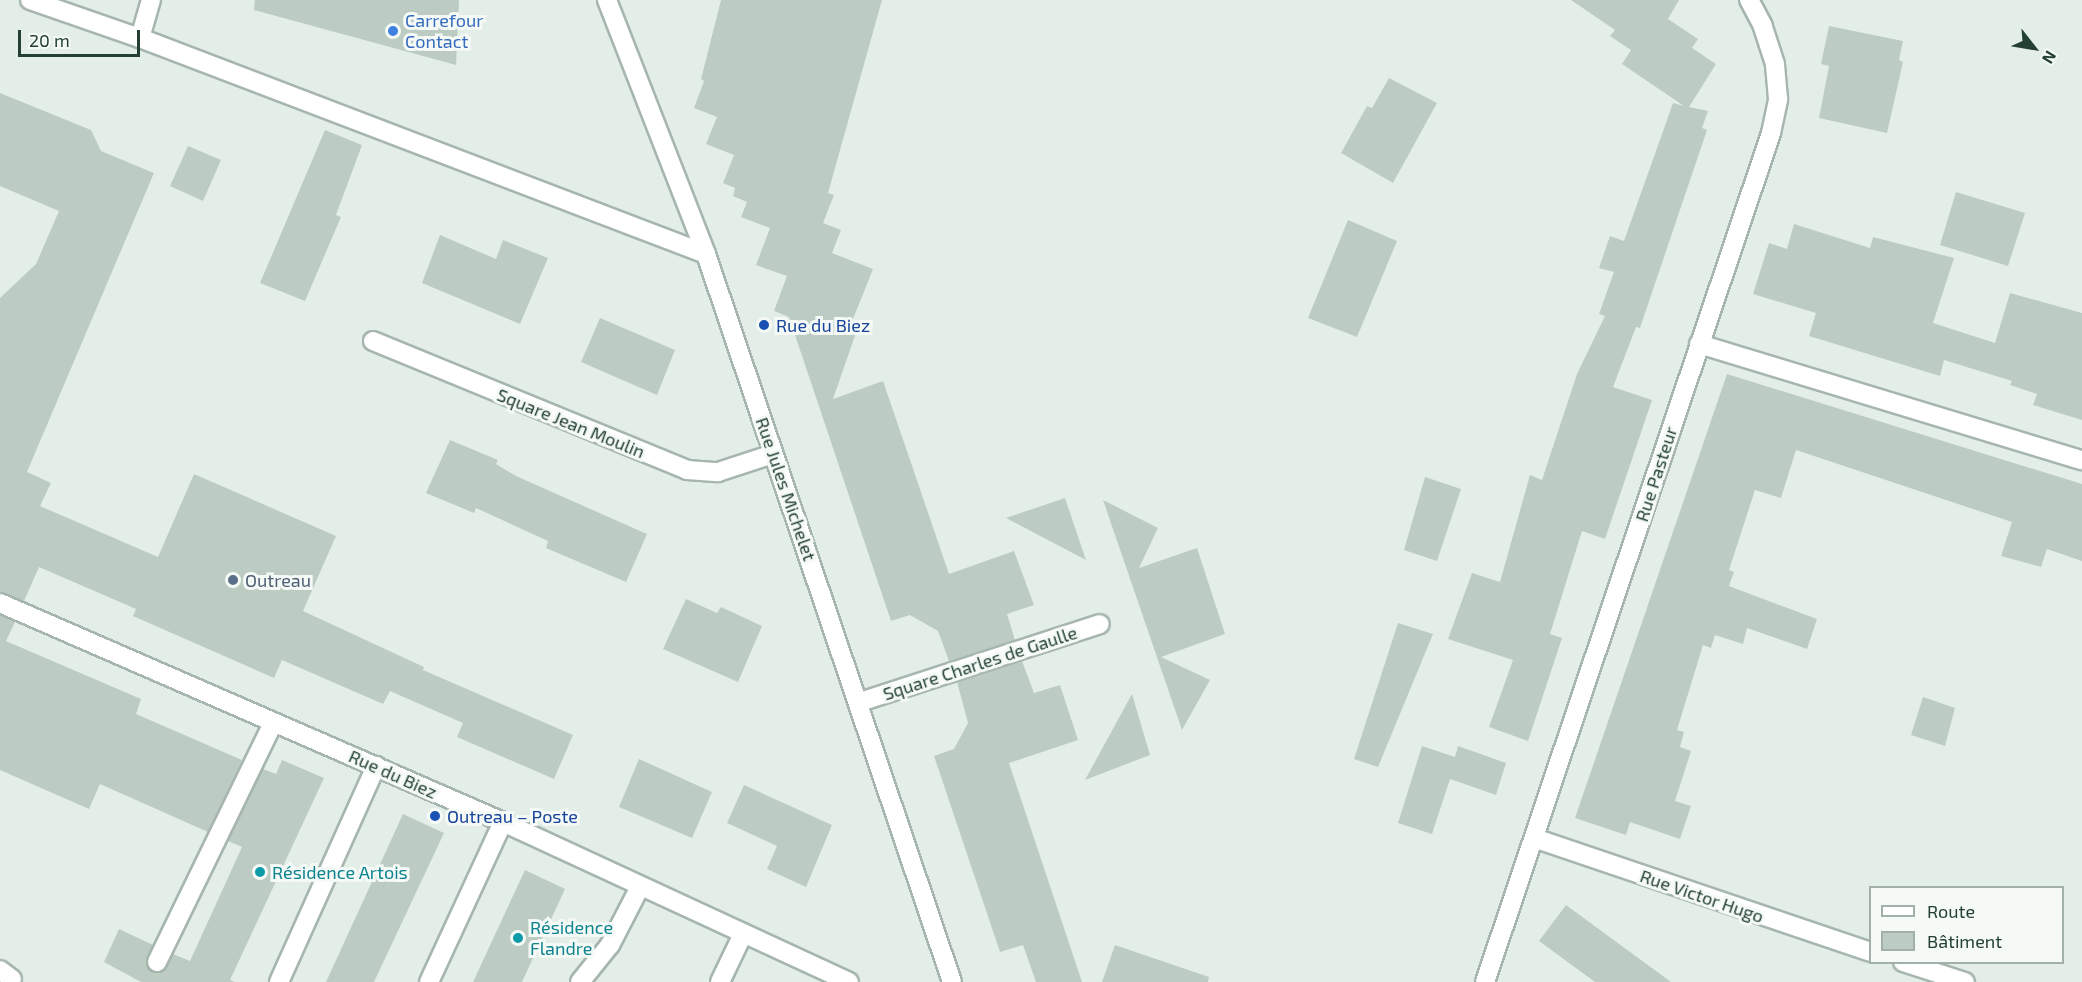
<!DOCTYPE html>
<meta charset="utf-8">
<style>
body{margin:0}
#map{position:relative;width:2082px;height:982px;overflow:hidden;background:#e4eee8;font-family:"Exo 2",sans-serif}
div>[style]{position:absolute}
.building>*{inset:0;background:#bcccc3}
.roads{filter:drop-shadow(2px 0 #a6b6ae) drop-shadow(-2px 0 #a6b6ae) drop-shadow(0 2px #a6b6ae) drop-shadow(0 -2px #a6b6ae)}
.service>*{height:18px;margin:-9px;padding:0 9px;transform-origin:9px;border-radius:9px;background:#fff}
.minor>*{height:18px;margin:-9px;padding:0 9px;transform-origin:9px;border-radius:9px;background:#fff}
.dots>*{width:16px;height:16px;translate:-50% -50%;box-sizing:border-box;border:3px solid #f5faf7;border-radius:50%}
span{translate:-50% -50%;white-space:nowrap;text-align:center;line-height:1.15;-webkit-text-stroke:6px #f5faf7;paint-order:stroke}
.shop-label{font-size:18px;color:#366cbe}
.left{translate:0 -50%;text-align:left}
.transit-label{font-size:18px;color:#164399}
.street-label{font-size:18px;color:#234033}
.service-label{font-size:18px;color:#4e5e75}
.culture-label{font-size:18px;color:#0d838f}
.legend{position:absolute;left:1869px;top:886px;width:195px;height:78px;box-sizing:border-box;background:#f5faf7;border:2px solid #a1b0a9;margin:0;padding:8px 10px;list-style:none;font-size:18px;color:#234033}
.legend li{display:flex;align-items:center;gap:12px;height:30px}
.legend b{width:30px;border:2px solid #a1b0a9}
.north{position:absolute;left:2004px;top:18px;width:60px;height:60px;-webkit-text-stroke:4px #f5faf7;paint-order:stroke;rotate:121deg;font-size:16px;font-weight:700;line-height:24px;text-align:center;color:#234033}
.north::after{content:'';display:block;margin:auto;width:21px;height:27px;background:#234033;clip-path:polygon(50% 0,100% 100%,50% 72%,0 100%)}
.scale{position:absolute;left:18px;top:30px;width:122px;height:27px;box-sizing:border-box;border:3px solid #234033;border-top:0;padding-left:8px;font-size:18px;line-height:21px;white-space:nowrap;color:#234033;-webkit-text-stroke:4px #f5faf7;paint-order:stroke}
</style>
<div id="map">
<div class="building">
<i style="clip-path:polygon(255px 0,459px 0,456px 65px,254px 10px)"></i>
<i style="clip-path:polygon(721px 0,882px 0,828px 193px,834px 195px,823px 223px,841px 230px,832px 253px,873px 269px,851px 324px,858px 327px,833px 399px,883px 381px,949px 574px,1014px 551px,1034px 605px,1007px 614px,1015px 640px,949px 661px,938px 631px,910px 615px,891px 621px,789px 317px,774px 311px,787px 276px,756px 265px,770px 228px,741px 217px,747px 202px,733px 196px,735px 188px,723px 183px,734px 155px,706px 144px,717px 117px,694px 108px,704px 81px,701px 79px)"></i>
<i style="clip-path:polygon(1571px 0,1679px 0,1668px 19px,1698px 39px,1692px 48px,1716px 64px,1689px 107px,1708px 111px,1702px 128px,1707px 130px,1640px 328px,1636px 327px,1613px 387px,1652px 400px,1605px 539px,1582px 531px,1550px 634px,1562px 638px,1528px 741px,1489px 727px,1513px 660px,1448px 639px,1472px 573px,1500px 582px,1530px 475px,1542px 480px,1577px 374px,1605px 316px,1599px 314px,1614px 272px,1599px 268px,1610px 236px,1624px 241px,1673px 103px,1684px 106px,1622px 64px,1631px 50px,1610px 36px,1615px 30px)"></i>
<i style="clip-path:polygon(1829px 26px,1903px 41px,1899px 60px,1903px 62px,1887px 133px,1819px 118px,1829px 66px,1821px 64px)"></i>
<i style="clip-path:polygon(1389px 78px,1437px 103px,1393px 183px,1341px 153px,1367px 106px,1372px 108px)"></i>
<i style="clip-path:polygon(0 93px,91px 130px,101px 151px,154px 173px,27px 472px,51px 483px,40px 506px,158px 557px,194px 474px,336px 536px,303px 611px,424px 667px,423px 670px,573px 735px,554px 779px,457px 737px,463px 723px,390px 691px,383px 704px,282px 660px,274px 678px,133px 616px,136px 609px,39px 567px,24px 601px,0 592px,0 298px,36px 264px,59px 211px,0 186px)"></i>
<i style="clip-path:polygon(325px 130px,362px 145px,336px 215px,341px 217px,305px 301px,260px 283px)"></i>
<i style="clip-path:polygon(188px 146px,221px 160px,203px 201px,170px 186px)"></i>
<i style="clip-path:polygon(1956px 192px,2025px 213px,2008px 266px,1940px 245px)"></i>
<i style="clip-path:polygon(1348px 220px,1397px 241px,1357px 337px,1308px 318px)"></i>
<i style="clip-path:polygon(1794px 224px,1870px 248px,1873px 237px,1954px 258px,1933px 323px,1995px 343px,2010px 293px,2082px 313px,2082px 420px,2033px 405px,2037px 394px,2010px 385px,2012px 381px,1944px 360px,1940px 376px,1809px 336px,1816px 313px,1753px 294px,1769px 243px,1787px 249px)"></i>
<i style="clip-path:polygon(440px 235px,496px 259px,503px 240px,548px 258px,520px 324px,422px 283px)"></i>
<i style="clip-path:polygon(600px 318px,675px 350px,657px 395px,581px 362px)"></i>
<i style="clip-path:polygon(1727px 374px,2082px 484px,2082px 561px,2047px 549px,2041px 567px,2001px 556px,2012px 522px,1796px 450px,1781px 498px,1755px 490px,1729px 570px,1734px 572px,1729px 586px,1817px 619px,1807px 649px,1747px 628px,1743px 644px,1715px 635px,1711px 648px,1703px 645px,1677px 730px,1684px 732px,1680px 747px,1691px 751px,1675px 801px,1691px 806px,1680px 839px,1630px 822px,1626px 835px,1575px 818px)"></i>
<i style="clip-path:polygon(450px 440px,498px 460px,496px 464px,516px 476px,647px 534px,626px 582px,546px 548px,548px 541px,476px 508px,474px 513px,426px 493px)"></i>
<i style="clip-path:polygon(1425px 477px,1461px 489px,1437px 561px,1404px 550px)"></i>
<i style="clip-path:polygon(1065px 498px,1086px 560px,1006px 518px)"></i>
<i style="clip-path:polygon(1103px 500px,1158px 528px,1139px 568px,1197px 548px,1225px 634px,1161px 657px,1210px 680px,1182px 730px)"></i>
<i style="clip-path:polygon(686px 599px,717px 613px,721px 607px,762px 626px,738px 682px,663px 649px)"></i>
<i style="clip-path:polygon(0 615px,15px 622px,6px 641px,141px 699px,136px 714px,242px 760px,208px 832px,100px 784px,89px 809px,0 770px)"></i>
<i style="clip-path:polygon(1398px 623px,1433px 634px,1378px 767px,1354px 759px)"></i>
<i style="clip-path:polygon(1022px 661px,1034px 693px,1060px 685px,1078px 740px,1009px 763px,1082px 982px,1036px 982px,1023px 945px,1000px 952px,934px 756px,954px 749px,968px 723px,957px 682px)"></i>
<i style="clip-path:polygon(1132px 694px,1150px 755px,1085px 780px)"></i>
<i style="clip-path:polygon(1923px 697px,1955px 708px,1945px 746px,1911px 735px)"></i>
<i style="clip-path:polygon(1422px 746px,1455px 757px,1458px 746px,1506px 763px,1496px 795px,1450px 779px,1432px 834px,1398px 823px)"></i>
<i style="clip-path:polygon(639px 759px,712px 792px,692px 838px,619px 807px)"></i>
<i style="clip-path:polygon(282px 760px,324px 778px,230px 980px,235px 982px,141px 982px,104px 962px,119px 929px,153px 945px,146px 962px,153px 972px,164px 971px,173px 954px,190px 961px,242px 847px,228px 841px,263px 769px,276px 774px)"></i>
<i style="clip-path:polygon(744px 785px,832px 825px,806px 887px,767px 869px,777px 846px,727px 823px)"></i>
<i style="clip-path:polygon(403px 814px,444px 833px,374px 982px,326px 982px)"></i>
<i style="clip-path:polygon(525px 870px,565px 889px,522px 982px,473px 982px)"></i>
<i style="clip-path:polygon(1566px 905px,1671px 982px,1595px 982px,1539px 941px)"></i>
<i style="clip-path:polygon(1115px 945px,1209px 977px,1208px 982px,1102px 982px)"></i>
</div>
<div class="roads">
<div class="service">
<i style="left:30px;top:0;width:116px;rotate:19.1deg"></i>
<i style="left:140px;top:38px;width:606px;rotate:20.89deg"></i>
<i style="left:140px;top:38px;width:40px;rotate:-74deg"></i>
<i style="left:157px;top:962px;width:266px;rotate:-64.1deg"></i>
<i style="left:0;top:970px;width:15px;rotate:37deg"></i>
<i style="left:279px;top:982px;width:237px;rotate:-65.8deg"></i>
<i style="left:429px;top:982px;width:176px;rotate:-65.2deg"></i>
<i style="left:580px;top:982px;width:48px;rotate:-51deg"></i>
<i style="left:610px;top:945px;width:65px;rotate:-62.7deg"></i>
<i style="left:720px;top:982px;width:53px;rotate:-64.4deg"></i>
</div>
<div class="minor">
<i style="left:607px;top:0;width:273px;rotate:68.7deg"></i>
<i style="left:706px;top:254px;width:768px;rotate:71.33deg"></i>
<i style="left:373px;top:341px;width:339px;rotate:22.3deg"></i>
<i style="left:687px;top:470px;width:31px;rotate:4deg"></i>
<i style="left:718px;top:472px;width:58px;rotate:-18.1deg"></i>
<i style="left:1699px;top:344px;width:400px;rotate:16.9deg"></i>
<i style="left:0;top:603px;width:549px;rotate:23.53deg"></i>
<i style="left:503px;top:822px;width:381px;rotate:24.8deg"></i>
<i style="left:860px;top:702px;width:252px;rotate:-18deg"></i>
<i style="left:1534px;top:838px;width:355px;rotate:18.7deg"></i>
<i style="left:1903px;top:962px;width:65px;rotate:17.9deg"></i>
<i style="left:1485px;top:982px;width:896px;rotate:-71.38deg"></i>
<i style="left:1771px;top:133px;width:35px;rotate:-78deg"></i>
<i style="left:1778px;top:99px;width:35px;rotate:-95deg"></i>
<i style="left:1775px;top:64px;width:40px;rotate:-108deg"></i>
<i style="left:1763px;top:26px;width:30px;rotate:-118deg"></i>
</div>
</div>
<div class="dots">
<i style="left:393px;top:31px;background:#3f7fe0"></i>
<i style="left:764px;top:325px;background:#1a4fb4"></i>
<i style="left:233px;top:580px;background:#5c6f8a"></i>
<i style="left:435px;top:816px;background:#1a4fb4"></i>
<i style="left:260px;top:872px;background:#0f9aa8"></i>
<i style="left:518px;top:938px;background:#0f9aa8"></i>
</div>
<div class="shop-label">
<span class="left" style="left:405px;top:31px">Carrefour<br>Contact</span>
</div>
<div class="transit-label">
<span class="left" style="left:776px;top:325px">Rue du Biez</span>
<span class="left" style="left:447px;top:816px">Outreau – Poste</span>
</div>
<div class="street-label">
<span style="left:571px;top:423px;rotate:22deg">Square Jean Moulin</span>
<span style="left:1656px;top:474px;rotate:-72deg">Rue Pasteur</span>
<span style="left:786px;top:489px;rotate:71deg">Rue Jules Michelet</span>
<span style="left:980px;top:663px;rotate:-18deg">Square Charles de Gaulle</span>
<span style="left:393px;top:774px;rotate:24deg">Rue du Biez</span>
<span style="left:1702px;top:896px;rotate:19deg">Rue Victor Hugo</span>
</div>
<div class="service-label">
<span class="left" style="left:245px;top:580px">Outreau</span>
</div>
<div class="culture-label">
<span class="left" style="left:272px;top:872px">Résidence Artois</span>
<span class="left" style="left:530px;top:938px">Résidence<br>Flandre</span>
</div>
<ul class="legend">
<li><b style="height:8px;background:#fff"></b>Route</li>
<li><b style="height:16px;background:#bcccc3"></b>Bâtiment</li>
</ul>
<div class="north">N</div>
<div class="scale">20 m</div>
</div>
